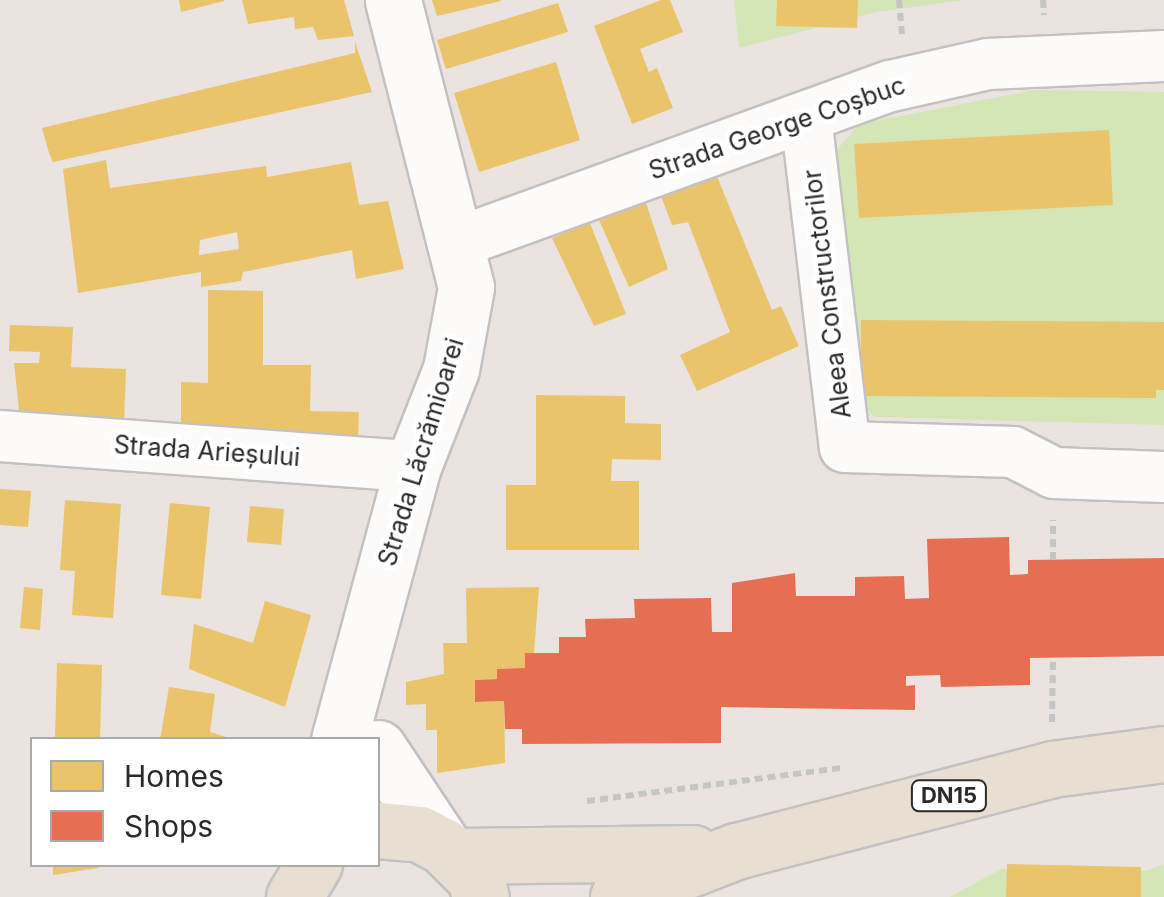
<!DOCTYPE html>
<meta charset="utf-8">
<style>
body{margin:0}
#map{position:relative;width:1164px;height:897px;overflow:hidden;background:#eae3df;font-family:Inter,sans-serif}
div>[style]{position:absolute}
.green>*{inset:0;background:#d4e6b5}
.homes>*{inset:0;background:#e9c46a}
.shops>*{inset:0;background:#e76f51}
.path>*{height:6px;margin-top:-3px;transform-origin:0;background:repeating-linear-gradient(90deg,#c6c5c5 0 8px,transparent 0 13px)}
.roads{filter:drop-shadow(2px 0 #c3c1c1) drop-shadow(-2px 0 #c3c1c1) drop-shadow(0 2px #c3c1c1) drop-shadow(0 -2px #c3c1c1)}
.street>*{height:50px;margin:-25px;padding:0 25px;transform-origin:25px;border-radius:25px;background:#fcfbfa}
.secondary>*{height:55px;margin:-27.5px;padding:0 27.5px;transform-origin:27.5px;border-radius:27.5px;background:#fcfbfa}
.primary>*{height:55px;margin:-27.5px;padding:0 27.5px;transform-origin:27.5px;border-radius:27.5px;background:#e8ded1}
span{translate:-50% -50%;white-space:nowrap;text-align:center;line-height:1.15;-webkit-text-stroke:10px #fff;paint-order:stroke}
.shield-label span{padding:2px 8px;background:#fff;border:2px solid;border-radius:8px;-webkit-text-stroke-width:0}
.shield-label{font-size:22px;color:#2a2a2a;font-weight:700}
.street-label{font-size:25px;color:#2a2a2a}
.legend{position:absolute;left:30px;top:737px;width:350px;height:130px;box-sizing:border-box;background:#fff;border:2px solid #aaa;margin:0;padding:12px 18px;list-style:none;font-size:30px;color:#2a2a2a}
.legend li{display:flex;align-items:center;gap:20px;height:50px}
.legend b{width:50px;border:2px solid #aaa}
</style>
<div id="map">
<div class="green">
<i style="clip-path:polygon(734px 0,964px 0,877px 12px,739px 48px)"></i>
<i style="clip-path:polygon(1034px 90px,1164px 92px,1164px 425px,875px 417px,853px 396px,833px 154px,860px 124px)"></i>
<i style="clip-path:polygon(1164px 864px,1164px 897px,950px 897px,1001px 869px,1146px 871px)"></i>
</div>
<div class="homes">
<i style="clip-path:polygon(179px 0,224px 0,224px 1px,181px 12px)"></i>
<i style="clip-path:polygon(242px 0,344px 0,354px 36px,318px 40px,313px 27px,295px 29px,294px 17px,248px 24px)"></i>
<i style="clip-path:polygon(432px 0,501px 0,501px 1px,437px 16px)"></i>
<i style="clip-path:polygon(661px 0,670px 0,683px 32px,640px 49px,649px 72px,657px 68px,673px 108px,632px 124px,594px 26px)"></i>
<i style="clip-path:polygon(777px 0,858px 0,857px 28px,776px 26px)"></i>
<i style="clip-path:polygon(558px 3px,568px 32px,446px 69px,437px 40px)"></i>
<i style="clip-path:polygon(355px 42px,372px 92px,53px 162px,49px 153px,42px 128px,355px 53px)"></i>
<i style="clip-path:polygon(556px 62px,580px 140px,479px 172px,454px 93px)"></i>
<i style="clip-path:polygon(1109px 130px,1113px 205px,859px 218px,854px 144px)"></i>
<i style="clip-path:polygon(evenodd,106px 160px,110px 188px,266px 166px,267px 177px,351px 162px,359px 205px,388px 201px,404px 269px,356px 279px,352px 250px,243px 272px,241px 281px,201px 287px,201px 272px,78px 293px,63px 169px,106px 160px,237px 232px,239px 249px,199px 255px,200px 240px,237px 232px)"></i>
<i style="clip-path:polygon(716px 174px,772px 310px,781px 306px,799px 346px,697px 391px,680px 355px,730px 332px,688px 222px,672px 225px,661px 196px)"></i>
<i style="clip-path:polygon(646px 203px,668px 269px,629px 287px,599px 220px)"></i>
<i style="clip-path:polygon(590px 223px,626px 314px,594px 326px,552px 238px)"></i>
<i style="clip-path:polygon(208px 290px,263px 291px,263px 365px,311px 365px,310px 411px,359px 412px,358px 438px,181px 432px,181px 382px,208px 383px)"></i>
<i style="clip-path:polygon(861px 320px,1164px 322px,1164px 390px,1156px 390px,1156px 398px,861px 396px)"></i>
<i style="clip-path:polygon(10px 325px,73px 327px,71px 367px,126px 369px,124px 423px,20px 419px,14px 363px,39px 363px,40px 352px,9px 351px)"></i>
<i style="clip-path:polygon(536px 395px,625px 396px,625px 423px,661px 424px,661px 460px,612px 459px,611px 481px,639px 481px,639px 550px,506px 550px,506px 485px,536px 485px)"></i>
<i style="clip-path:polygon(0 489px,31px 491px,28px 527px,0 525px)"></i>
<i style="clip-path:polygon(65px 500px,121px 504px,113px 618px,72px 615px,75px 571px,60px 570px)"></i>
<i style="clip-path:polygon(170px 503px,210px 507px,201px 599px,161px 595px)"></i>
<i style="clip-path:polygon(250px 506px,284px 509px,281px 545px,247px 542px)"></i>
<i style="clip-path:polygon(24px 587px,43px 589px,40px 630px,20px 628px)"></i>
<i style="clip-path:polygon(539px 587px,534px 653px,525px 653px,525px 668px,497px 669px,497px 679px,475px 680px,475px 702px,504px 701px,505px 763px,437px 773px,437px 730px,426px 730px,426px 704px,406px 705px,406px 682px,444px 674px,443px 643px,467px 643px,466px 588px)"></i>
<i style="clip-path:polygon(265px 601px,311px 615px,285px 707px,189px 669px,194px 624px,253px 643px)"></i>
<i style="clip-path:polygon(57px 663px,102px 665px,100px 740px,55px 740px)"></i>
<i style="clip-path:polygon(169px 687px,215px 694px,210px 732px,236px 740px,160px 740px)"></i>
<i style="clip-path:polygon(53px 864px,98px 864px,98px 868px,53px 875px)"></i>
<i style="clip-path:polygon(1007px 864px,1141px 867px,1141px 897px,1006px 897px)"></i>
</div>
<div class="shops">
<i style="clip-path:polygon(1009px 537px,1010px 575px,1028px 574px,1028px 560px,1164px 558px,1164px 656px,1030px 658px,1030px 685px,941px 687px,940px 675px,906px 676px,906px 686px,915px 685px,915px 710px,721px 707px,721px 743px,522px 744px,522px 729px,505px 729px,504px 701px,475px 702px,475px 680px,497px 679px,497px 669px,525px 668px,525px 653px,559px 653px,559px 637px,586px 637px,585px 619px,635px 618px,634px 599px,711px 598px,712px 632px,732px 632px,732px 583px,795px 573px,796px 596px,855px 596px,855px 577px,904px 576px,905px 599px,929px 598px,927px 539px)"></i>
</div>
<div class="path">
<i style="left:899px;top:0;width:35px;rotate:85deg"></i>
<i style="left:1043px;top:0;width:15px;rotate:86deg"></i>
<i style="left:1053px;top:560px;width:40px;rotate:-90deg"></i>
<i style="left:1052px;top:722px;width:64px;rotate:-89.1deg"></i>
<i style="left:587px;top:801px;width:257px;rotate:-7.4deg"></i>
</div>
<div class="roads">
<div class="street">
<i style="left:806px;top:117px;width:332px;rotate:83.3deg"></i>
<i style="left:845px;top:447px;width:168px;rotate:1.7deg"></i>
<i style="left:1013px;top:452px;width:46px;rotate:27.1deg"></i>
<i style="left:1054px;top:473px;width:110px;rotate:2.1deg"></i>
<i style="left:459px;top:242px;width:459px;rotate:-19.9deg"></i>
<i style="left:891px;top:86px;width:99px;rotate:-12.8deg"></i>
<i style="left:988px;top:64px;width:176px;rotate:-2.6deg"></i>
<i style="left:0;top:436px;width:414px;rotate:4.2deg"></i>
</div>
<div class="secondary">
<i style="left:339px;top:740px;width:284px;rotate:-74.9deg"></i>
<i style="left:413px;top:466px;width:104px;rotate:-68.6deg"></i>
<i style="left:451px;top:369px;width:83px;rotate:-79.6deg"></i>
<i style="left:466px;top:287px;width:296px;rotate:-104.3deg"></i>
<i style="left:378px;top:748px;width:118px;rotate:56.4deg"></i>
</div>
<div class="primary">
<i style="left:378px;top:830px;width:42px;rotate:5.4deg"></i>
<i style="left:420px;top:834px;width:26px;rotate:28deg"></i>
<i style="left:443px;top:846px;width:44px;rotate:45deg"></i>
<i style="left:474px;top:877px;width:21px;rotate:71deg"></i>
<i style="left:456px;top:856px;width:237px;rotate:-0.7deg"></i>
<i style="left:294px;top:897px;width:39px;rotate:-59deg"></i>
<i style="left:618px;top:897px;width:127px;rotate:-21.3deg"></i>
<i style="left:736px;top:851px;width:326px;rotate:-14.5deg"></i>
<i style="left:1052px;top:769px;width:113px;rotate:-7.6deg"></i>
</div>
</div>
<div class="shield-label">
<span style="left:949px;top:796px">DN15</span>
</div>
<div class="street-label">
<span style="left:777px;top:128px;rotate:-19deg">Strada George Coșbuc</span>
<span style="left:827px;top:294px;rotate:-97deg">Aleea Constructorilor</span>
<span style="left:207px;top:451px;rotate:4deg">Strada Arieșului</span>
<span style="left:421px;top:452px;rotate:-73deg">Strada Lăcrămioarei</span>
</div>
<ul class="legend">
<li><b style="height:28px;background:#e9c46a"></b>Homes</li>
<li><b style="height:28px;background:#e76f51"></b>Shops</li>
</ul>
</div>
